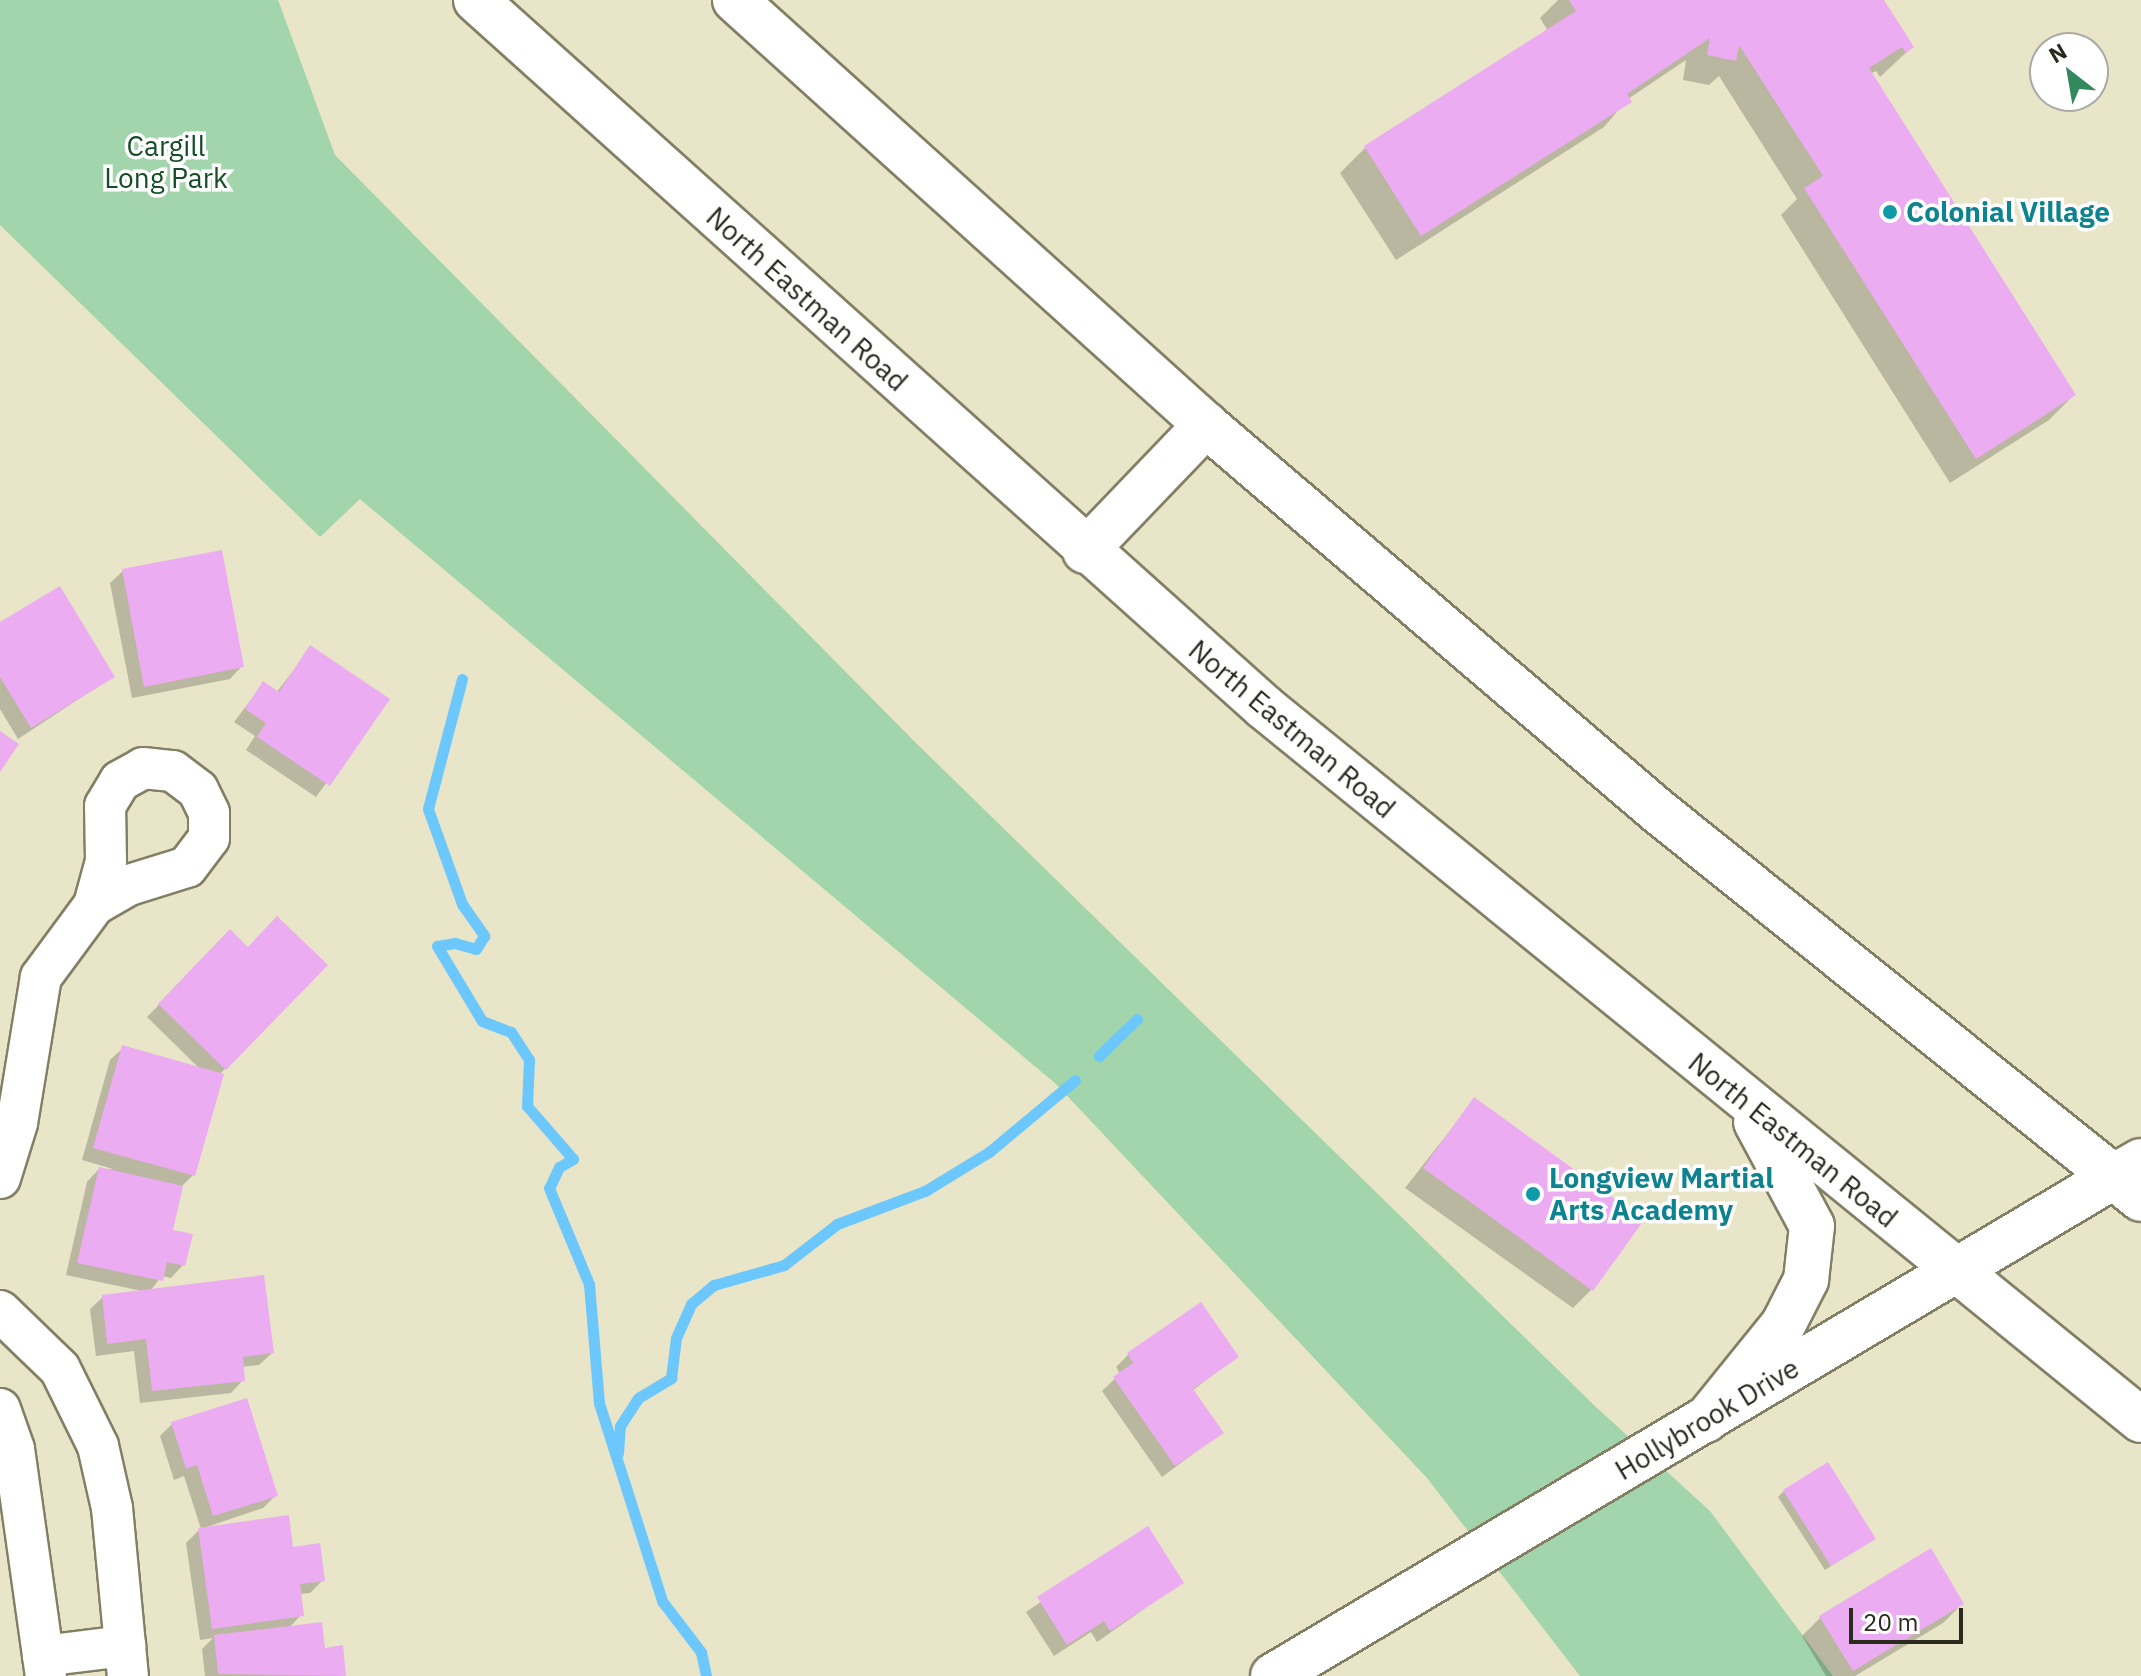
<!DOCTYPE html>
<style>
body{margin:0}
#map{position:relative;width:2141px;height:1676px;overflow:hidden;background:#e9e5c8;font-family:"IBM Plex Sans",sans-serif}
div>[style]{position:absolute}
.green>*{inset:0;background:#a2d5ab}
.shadow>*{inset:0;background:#0003}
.stream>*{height:11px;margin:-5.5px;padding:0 5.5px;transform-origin:5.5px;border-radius:5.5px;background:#6cc7fd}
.building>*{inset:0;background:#ebacf1}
.roads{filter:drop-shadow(2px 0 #837f65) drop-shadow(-2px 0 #837f65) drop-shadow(0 2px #837f65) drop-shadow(0 -2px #837f65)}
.minor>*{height:40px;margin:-20px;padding:0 20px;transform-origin:20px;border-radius:20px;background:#fff}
.tertiary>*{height:44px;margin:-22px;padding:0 22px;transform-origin:22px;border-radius:22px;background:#fff}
.secondary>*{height:44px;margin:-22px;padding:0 22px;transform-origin:22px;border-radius:22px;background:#fff}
.primary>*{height:44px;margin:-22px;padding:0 22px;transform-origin:22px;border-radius:22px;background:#fff}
.dots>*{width:22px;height:22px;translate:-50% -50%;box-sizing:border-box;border:4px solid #fff;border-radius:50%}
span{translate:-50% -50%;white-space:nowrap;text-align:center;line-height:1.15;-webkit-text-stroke:7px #fff;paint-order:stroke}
.park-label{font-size:28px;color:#144d26}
.culture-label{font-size:28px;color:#0d838f;font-weight:700}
.left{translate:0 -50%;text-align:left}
.street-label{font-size:28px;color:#2b2a1f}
.north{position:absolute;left:2029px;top:32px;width:80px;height:80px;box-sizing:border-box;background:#fff;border:2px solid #aaaaa5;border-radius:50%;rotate:329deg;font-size:22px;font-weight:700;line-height:32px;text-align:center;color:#2b2a1f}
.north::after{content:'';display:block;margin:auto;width:28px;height:36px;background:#31895d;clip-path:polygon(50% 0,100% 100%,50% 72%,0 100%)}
.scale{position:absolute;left:1849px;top:1608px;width:114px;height:36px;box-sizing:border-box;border:4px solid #2b2a1f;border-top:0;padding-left:10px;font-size:24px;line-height:28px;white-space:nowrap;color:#2b2a1f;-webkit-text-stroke:6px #fff;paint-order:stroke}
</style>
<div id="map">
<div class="green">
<i style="clip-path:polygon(0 0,278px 0,335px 155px,914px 741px,1596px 1407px,1710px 1511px,1833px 1676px,1580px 1676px,1427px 1478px,1056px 1084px,360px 499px,320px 537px,0 225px)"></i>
</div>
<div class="shadow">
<i style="clip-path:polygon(1558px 0,1882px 0,1912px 47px,1880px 77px,1876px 71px,1870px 74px,2074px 395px,2049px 420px,1950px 483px,1781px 215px,1797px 199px,1719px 76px,1709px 85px,1683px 80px,1686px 60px,1628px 99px,1604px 127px,1396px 260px,1340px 173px,1365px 148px,1548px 31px,1540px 18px)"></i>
<i style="clip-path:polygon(123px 571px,242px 666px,230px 679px,132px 698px,110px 583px)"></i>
<i style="clip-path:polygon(0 624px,112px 677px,18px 739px,0 709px)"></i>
<i style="clip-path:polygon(311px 648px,387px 700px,316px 797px,246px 750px,255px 736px,234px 722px,263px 684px,276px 693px)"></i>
<i style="clip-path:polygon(230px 932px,248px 949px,325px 965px,219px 1075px,193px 1175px,180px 1188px,170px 1231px,183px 1265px,171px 1278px,162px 1276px,150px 1291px,272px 1353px,259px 1365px,242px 1367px,243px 1380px,231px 1393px,140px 1403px,134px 1351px,96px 1356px,90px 1309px,103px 1297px,142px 1291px,66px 1275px,87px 1182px,99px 1169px,113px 1169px,82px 1160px,110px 1060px,123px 1048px,201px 1070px,147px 1017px)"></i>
<i style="clip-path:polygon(1474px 1100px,1592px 1289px,1573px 1308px,1405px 1188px)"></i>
<i style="clip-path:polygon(1128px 1355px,1236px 1357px,1192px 1391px,1221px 1433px,1162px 1477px,1102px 1391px,1120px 1374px,1116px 1367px)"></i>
<i style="clip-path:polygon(172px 1424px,276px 1495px,263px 1508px,201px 1529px,184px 1476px,174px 1480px,160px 1436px)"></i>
<i style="clip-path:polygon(1784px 1491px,1874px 1538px,1825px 1570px,1778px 1497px)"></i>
<i style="clip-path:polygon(1147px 1529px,1181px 1583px,1097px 1642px,1091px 1632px,1054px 1656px,1026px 1612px)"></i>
<i style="clip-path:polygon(199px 1530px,291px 1549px,323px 1580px,310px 1593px,299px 1594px,301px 1615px,289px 1628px,323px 1650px,341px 1647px,344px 1676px,205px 1676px,202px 1649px,213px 1638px,200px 1640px,186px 1543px)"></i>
<i style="clip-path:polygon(1962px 1604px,1943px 1623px,1855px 1676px,1826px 1676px,1802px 1636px,1821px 1617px)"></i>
</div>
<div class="stream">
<i style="left:462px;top:679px;width:134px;rotate:104.7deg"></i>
<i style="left:428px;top:809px;width:101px;rotate:70.3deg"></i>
<i style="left:462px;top:904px;width:39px;rotate:55deg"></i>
<i style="left:484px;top:936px;width:15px;rotate:122deg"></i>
<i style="left:476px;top:949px;width:22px;rotate:-164deg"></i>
<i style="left:455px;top:943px;width:18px;rotate:171deg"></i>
<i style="left:437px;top:946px;width:87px;rotate:59deg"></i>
<i style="left:482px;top:1021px;width:31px;rotate:21deg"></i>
<i style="left:511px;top:1032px;width:33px;rotate:57deg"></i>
<i style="left:529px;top:1060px;width:46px;rotate:92.5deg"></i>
<i style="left:527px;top:1106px;width:70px;rotate:49deg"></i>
<i style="left:573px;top:1159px;width:16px;rotate:150deg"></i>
<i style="left:559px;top:1167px;width:23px;rotate:115deg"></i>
<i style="left:549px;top:1188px;width:104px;rotate:67.4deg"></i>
<i style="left:589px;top:1284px;width:119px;rotate:85.2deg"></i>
<i style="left:599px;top:1403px;width:208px;rotate:72.3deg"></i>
<i style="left:662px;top:1601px;width:64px;rotate:52.6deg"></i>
<i style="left:701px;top:1652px;width:25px;rotate:78deg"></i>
<i style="left:1099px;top:1056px;width:53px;rotate:-44.2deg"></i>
<i style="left:618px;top:1453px;width:27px;rotate:-86deg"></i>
<i style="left:620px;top:1426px;width:33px;rotate:-57deg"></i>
<i style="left:638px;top:1398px;width:39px;rotate:-31deg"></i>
<i style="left:671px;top:1378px;width:40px;rotate:-82.9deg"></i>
<i style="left:676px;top:1338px;width:37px;rotate:-66deg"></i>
<i style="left:691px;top:1304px;width:30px;rotate:-40deg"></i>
<i style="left:714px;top:1285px;width:73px;rotate:-15.9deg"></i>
<i style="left:784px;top:1265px;width:67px;rotate:-37.7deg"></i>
<i style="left:837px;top:1224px;width:94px;rotate:-20.6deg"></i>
<i style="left:925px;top:1191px;width:75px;rotate:-31.4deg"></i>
<i style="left:989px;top:1152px;width:112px;rotate:-39.9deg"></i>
</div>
<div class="building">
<i style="clip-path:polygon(1569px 0,1884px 0,1914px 47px,1906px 53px,1902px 47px,1869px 68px,2076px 395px,1976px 459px,1804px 188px,1823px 176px,1739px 45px,1736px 61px,1707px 55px,1710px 38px,1627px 94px,1632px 102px,1421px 236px,1364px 146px,1576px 11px)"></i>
<i style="clip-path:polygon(222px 550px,244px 667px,144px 687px,122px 569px)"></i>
<i style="clip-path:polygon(60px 586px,115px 677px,31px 728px,0 677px,0 622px)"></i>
<i style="clip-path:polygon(310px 645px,390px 699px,330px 786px,257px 737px,266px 723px,245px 709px,263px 681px,279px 692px)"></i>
<i style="clip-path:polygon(0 731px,19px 744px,0 772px)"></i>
<i style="clip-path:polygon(277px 916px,328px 965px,226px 1070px,158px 1004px,230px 929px,248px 947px)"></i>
<i style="clip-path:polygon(122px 1045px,224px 1074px,195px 1176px,93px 1148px)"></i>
<i style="clip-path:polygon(1474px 1097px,1644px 1220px,1593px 1291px,1423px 1168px)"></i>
<i style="clip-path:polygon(99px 1167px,183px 1186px,173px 1230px,193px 1234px,185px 1266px,167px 1262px,163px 1281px,77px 1263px)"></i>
<i style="clip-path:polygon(264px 1275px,274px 1353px,243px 1357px,245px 1381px,152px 1391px,146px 1339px,107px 1344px,102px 1295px)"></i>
<i style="clip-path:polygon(1201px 1302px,1239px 1357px,1193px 1389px,1224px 1433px,1175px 1466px,1113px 1377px,1133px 1363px,1127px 1353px)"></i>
<i style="clip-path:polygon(247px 1398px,278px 1496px,213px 1516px,197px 1465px,186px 1469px,171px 1422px)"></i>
<i style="clip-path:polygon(1828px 1462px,1876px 1539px,1831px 1566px,1783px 1490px)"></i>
<i style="clip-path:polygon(289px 1515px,293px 1547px,320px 1543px,325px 1581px,300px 1584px,304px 1616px,212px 1629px,198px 1528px)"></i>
<i style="clip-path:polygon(1148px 1526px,1184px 1583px,1110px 1631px,1104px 1621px,1067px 1645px,1037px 1597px)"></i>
<i style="clip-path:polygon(1931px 1548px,1964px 1604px,1853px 1671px,1819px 1616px)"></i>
<i style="clip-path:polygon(322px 1622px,325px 1648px,343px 1645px,346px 1676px,218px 1674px,214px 1635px)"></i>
</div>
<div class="roads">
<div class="minor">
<i style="left:143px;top:768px;width:30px;rotate:6deg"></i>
<i style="left:173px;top:771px;width:31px;rotate:37deg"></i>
<i style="left:198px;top:790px;width:25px;rotate:64deg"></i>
<i style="left:209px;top:813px;width:25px;rotate:90deg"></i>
<i style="left:209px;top:838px;width:36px;rotate:127deg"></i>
<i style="left:187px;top:867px;width:61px;rotate:162.8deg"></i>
<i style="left:129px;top:885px;width:40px;rotate:150.3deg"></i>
<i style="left:94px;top:905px;width:46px;rotate:-74.7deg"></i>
<i style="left:106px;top:861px;width:55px;rotate:-91deg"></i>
<i style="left:105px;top:806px;width:29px;rotate:-59deg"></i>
<i style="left:120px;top:781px;width:26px;rotate:-29deg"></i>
<i style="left:0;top:1178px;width:58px;rotate:-72.8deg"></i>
<i style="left:17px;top:1123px;width:148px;rotate:-80.7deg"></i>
<i style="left:41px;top:977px;width:89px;rotate:-53.6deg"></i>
<i style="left:0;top:1311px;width:83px;rotate:44deg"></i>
<i style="left:60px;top:1369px;width:86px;rotate:63.7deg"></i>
<i style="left:98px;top:1446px;width:64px;rotate:77.3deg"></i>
<i style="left:112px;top:1508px;width:169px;rotate:84.6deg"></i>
<i style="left:0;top:1409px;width:42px;rotate:70.7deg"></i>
<i style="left:14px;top:1449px;width:229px;rotate:82deg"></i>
<i style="left:43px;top:1656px;width:83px;rotate:-7deg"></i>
</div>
<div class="tertiary">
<i style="left:2113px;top:1177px;width:32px;rotate:-30deg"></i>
</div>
<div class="secondary">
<i style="left:1273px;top:1676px;width:977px;rotate:-30.71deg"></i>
</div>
<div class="primary">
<i style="left:476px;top:0;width:1059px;rotate:41.9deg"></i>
<i style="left:1264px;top:707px;width:1130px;rotate:39.11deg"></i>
<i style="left:735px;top:0;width:634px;rotate:42.06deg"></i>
<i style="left:1206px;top:425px;width:596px;rotate:40.51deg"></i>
<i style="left:1659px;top:812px;width:618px;rotate:38.76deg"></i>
<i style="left:1085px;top:551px;width:175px;rotate:-46.2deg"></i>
<i style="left:1706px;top:1420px;width:122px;rotate:-51deg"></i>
<i style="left:1783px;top:1325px;width:51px;rotate:-62.9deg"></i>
<i style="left:1806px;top:1280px;width:54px;rotate:-83.7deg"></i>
<i style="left:1812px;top:1226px;width:118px;rotate:-118.3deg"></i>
</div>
</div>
<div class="dots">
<i style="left:1890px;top:212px;background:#0f9aa8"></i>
<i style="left:1533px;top:1194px;background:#0f9aa8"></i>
</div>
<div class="park-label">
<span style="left:166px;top:162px">Cargill<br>Long Park</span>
</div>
<div class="culture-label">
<span class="left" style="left:1906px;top:212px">Colonial Village</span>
<span class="left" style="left:1549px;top:1194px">Longview Martial<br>Arts Academy</span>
</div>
<div class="street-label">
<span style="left:807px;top:299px;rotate:42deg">North Eastman Road</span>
<span style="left:1292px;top:729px;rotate:40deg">North Eastman Road</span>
<span style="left:1793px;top:1140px;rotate:39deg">North Eastman Road</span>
<span style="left:1707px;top:1419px;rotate:-31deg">Hollybrook Drive</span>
</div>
<div class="north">N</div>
<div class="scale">20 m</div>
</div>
